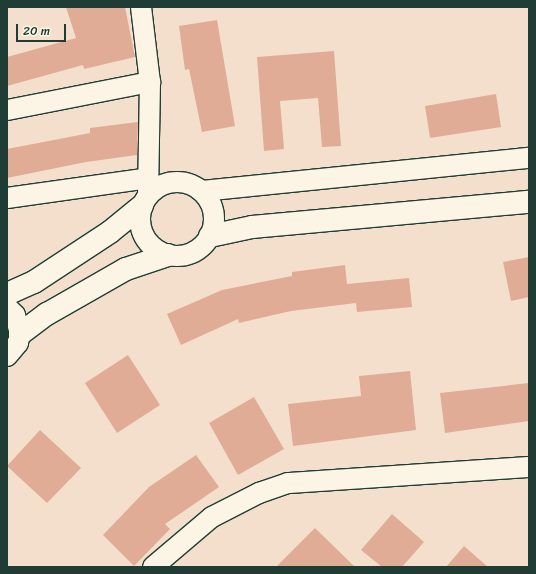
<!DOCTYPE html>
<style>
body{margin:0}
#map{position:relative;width:536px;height:574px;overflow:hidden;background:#f4dfcd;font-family:Sriracha,sans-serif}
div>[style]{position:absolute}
.building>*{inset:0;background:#e1ac96}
.roads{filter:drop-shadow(1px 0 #1f3d34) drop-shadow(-1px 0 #1f3d34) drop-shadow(0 1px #1f3d34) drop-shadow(0 -1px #1f3d34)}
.minor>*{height:20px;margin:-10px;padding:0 10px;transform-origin:10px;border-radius:10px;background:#fcf5e5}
.minor>.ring{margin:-10px;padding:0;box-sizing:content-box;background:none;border:20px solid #fcf5e5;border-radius:50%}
.secondary>*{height:22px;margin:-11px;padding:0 11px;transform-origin:11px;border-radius:11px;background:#fcf5e5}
span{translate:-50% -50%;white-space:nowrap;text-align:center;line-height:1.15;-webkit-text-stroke:3px #fcf5e5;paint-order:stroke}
.frame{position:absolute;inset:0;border:8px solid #1f3d34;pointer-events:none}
.scale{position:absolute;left:16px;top:24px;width:50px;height:18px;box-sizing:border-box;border:2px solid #1f3d34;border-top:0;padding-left:5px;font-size:12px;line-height:14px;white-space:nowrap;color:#1f3d34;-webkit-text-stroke:3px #fcf5e5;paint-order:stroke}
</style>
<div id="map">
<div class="building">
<i style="clip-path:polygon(66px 7px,125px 7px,135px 57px,84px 69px,83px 65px,7px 86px,7px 57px,76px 38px)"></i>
<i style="clip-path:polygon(217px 20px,235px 126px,202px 132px,189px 69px,185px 70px,179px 26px)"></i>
<i style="clip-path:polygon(334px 51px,341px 146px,322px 147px,318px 98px,280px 101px,284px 149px,264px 151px,257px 57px)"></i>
<i style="clip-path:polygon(496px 94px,501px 127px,430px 138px,425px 106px)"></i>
<i style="clip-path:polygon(138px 122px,137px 155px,86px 162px,7px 178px,7px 149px,90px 133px,90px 128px)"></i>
<i style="clip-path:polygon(529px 257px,529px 297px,511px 301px,503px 262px)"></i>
<i style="clip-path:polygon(345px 265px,347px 284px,409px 278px,412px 307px,357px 312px,356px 303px,291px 311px,239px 323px,238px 319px,181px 345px,167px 314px,222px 290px,292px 276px,292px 272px)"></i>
<i style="clip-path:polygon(128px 355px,160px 405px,117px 433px,85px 383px)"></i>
<i style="clip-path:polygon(410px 371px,416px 430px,293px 446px,288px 404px,361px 396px,359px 376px)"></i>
<i style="clip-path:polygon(529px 383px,529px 421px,445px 433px,440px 393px)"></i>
<i style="clip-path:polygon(254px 397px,284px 449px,238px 475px,209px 423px)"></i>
<i style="clip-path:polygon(40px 430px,81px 468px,47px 503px,7px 466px)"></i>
<i style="clip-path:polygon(196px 455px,219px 487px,165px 524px,170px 529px,134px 566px,103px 535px,149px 487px)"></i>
<i style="clip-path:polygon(392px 514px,424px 542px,402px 567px,382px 567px,361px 550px)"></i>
<i style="clip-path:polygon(315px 528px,355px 567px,276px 567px)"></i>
<i style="clip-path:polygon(464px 546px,488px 567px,446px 567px)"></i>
</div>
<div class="roads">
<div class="minor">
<i style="left:141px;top:7px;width:76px;rotate:83.2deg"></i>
<i style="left:150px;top:82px;width:113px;rotate:91deg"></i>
<i style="left:7px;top:110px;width:146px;rotate:-11.1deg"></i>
<i class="ring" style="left:140px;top:182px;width:54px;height:54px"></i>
<i style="left:202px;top:191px;width:329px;rotate:-5.8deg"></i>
<i style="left:7px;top:198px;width:143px;rotate:-8deg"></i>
<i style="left:7px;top:307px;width:11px;rotate:45deg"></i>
<i style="left:15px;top:315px;width:20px;rotate:75deg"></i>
<i style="left:20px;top:334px;width:9px;rotate:103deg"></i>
<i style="left:18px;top:343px;width:17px;rotate:130deg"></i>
<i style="left:153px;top:567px;width:77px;rotate:-40.3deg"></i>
<i style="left:212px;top:517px;width:53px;rotate:-27.1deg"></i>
<i style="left:259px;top:493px;width:31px;rotate:-19deg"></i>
<i style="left:288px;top:483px;width:242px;rotate:-3.8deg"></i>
</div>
<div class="secondary">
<i style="left:210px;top:236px;width:43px;rotate:-12.1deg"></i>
<i style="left:252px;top:227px;width:278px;rotate:-5.2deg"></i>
<i style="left:7px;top:294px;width:30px;rotate:-24deg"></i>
<i style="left:34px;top:282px;width:91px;rotate:-33.3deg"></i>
<i style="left:110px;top:232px;width:41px;rotate:-39.1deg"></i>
<i style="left:20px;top:334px;width:34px;rotate:-37deg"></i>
<i style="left:47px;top:314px;width:91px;rotate:-29.7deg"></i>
<i style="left:126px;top:269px;width:44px;rotate:-18.4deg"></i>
</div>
</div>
<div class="frame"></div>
<div class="scale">20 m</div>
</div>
